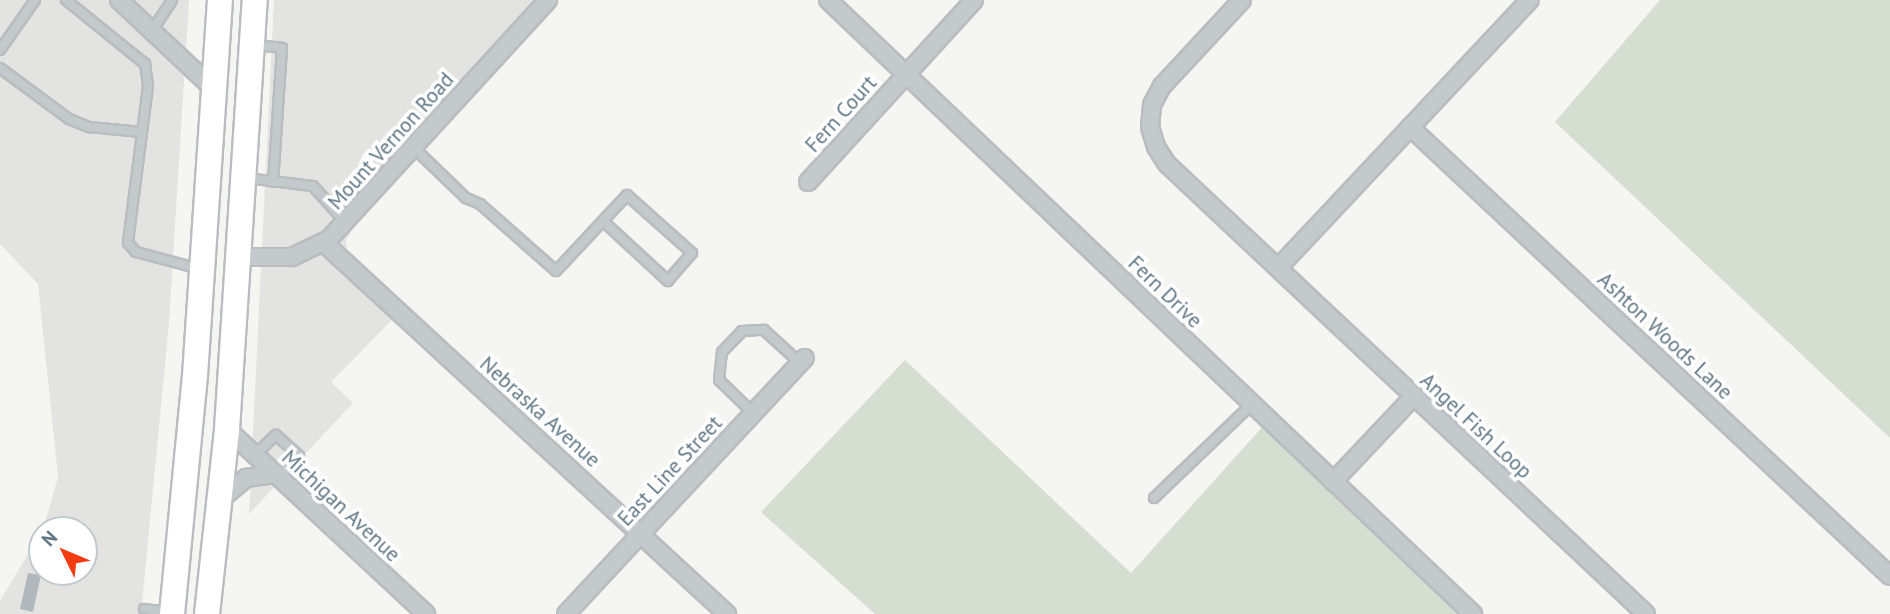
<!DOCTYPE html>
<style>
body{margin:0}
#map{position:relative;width:1890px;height:614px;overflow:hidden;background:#f5f5f1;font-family:"PT Sans",sans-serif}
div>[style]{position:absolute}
.built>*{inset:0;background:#e3e4e2}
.green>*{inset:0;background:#d6ded1}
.building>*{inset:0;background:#b0b8bc}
.roads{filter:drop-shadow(2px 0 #b9bdc0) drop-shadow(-2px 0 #b9bdc0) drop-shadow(0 2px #b9bdc0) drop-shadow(0 -2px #b9bdc0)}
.service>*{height:8px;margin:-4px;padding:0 4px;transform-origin:4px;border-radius:4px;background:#c4c9cb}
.minor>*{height:16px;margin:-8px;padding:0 8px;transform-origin:8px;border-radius:8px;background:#c4c9cb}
.primary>*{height:24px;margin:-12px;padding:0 12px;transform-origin:12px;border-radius:12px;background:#fff}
span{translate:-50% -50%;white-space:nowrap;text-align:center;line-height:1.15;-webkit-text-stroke:7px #fff;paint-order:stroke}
.street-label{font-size:21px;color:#617785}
.north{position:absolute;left:28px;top:516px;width:70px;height:70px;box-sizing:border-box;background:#fff;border:2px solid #c0c9ce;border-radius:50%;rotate:313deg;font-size:19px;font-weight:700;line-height:28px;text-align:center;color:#617785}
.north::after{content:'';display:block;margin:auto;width:24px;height:32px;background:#f43c12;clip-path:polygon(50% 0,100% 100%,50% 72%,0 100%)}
</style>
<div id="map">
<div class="built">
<i style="clip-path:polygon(0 0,189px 0,169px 323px,141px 614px,0 614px,0 601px,42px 531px,42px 572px,84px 572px,84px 530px,43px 530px,58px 477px,38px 284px,0 244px)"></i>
<i style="clip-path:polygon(274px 0,555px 0,361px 215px,346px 240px,348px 260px,399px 313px,331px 382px,353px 403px,249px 514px)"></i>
</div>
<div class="green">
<i style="clip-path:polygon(1660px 0,1890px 0,1890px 438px,1555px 122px)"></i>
<i style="clip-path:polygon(905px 360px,1131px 573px,1265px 424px,1471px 614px,875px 614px,761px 512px)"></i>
</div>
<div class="building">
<i style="clip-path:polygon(28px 573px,41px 575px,33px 612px,20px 609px)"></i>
</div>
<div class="roads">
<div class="service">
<i style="left:66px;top:0;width:102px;rotate:39deg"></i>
<i style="left:145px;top:64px;width:22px;rotate:82deg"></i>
<i style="left:148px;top:86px;width:158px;rotate:97.3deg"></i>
<i style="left:128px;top:243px;width:12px;rotate:48deg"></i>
<i style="left:136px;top:252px;width:66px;rotate:14.9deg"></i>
<i style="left:152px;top:31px;width:37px;rotate:-57deg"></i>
<i style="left:255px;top:45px;width:27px;rotate:6deg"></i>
<i style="left:282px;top:48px;width:134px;rotate:93.8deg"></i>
<i style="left:0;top:50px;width:61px;rotate:-55deg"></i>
<i style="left:0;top:68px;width:86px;rotate:36.5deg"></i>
<i style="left:69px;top:119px;width:22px;rotate:22deg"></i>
<i style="left:89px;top:127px;width:53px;rotate:5.4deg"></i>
<i style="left:413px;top:147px;width:74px;rotate:43.9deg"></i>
<i style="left:466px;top:198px;width:15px;rotate:23deg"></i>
<i style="left:480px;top:204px;width:101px;rotate:41.4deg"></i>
<i style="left:556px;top:271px;width:104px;rotate:-46.9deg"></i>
<i style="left:627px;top:195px;width:87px;rotate:41.7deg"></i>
<i style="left:692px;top:253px;width:37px;rotate:131deg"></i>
<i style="left:668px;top:281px;width:88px;rotate:-137.3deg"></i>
<i style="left:246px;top:178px;width:67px;rotate:6.8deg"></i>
<i style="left:313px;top:186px;width:50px;rotate:48.3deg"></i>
<i style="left:753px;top:413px;width:47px;rotate:-135.9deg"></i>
<i style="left:719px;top:380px;width:28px;rotate:-84deg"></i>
<i style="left:722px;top:352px;width:29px;rotate:-46deg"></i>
<i style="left:742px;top:331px;width:22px;rotate:-3deg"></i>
<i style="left:764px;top:330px;width:49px;rotate:42.5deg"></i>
<i style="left:255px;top:455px;width:29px;rotate:-44deg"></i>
<i style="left:276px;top:435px;width:31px;rotate:42deg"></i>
<i style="left:299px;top:456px;width:28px;rotate:132deg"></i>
<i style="left:1154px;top:498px;width:134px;rotate:-43.8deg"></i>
<i style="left:144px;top:609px;width:25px;rotate:7deg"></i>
</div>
<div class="minor">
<i style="left:119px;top:0;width:132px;rotate:43.2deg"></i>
<i style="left:828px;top:0;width:891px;rotate:43.59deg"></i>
<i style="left:1242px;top:0;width:117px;rotate:132.9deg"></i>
<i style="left:1162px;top:86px;width:21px;rotate:118deg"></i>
<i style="left:1152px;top:105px;width:22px;rotate:95deg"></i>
<i style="left:1150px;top:127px;width:21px;rotate:73deg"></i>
<i style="left:1156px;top:147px;width:20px;rotate:57deg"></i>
<i style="left:1167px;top:164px;width:657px;rotate:43.21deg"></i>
<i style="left:1410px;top:127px;width:657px;rotate:43.09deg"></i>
<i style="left:808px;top:182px;width:246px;rotate:-47.6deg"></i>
<i style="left:324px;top:243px;width:548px;rotate:42.63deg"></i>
<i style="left:238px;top:257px;width:54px"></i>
<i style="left:292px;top:257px;width:41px;rotate:-25.9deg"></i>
<i style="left:329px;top:239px;width:324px;rotate:-47.5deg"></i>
<i style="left:1278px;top:268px;width:368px;rotate:-46.8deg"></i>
<i style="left:227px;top:429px;width:272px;rotate:42.9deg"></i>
<i style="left:1333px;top:482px;width:118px;rotate:-46.7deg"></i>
<i style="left:221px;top:499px;width:33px;rotate:-40deg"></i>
<i style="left:246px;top:478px;width:30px;rotate:-8deg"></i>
<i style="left:566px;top:614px;width:350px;rotate:-47deg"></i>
</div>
<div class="primary">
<i style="left:172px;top:614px;width:239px;rotate:-84.5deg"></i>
<i style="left:195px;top:376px;width:377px;rotate:-86.2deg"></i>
<i style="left:207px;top:614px;width:186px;rotate:-83.8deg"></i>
<i style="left:227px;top:429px;width:430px;rotate:-86.3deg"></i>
</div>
</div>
<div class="street-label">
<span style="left:841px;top:114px;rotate:-48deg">Fern Court</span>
<span style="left:391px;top:141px;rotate:-48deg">Mount Vernon Road</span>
<span style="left:1165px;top:292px;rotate:44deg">Fern Drive</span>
<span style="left:1665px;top:336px;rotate:43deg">Ashton Woods Lane</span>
<span style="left:540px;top:412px;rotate:42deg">Nebraska Avenue</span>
<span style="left:1476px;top:426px;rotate:43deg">Angel Fish Loop</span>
<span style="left:670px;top:471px;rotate:-47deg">East Line Street</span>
<span style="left:341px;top:506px;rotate:43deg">Michigan Avenue</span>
</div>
<div class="north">N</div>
</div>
